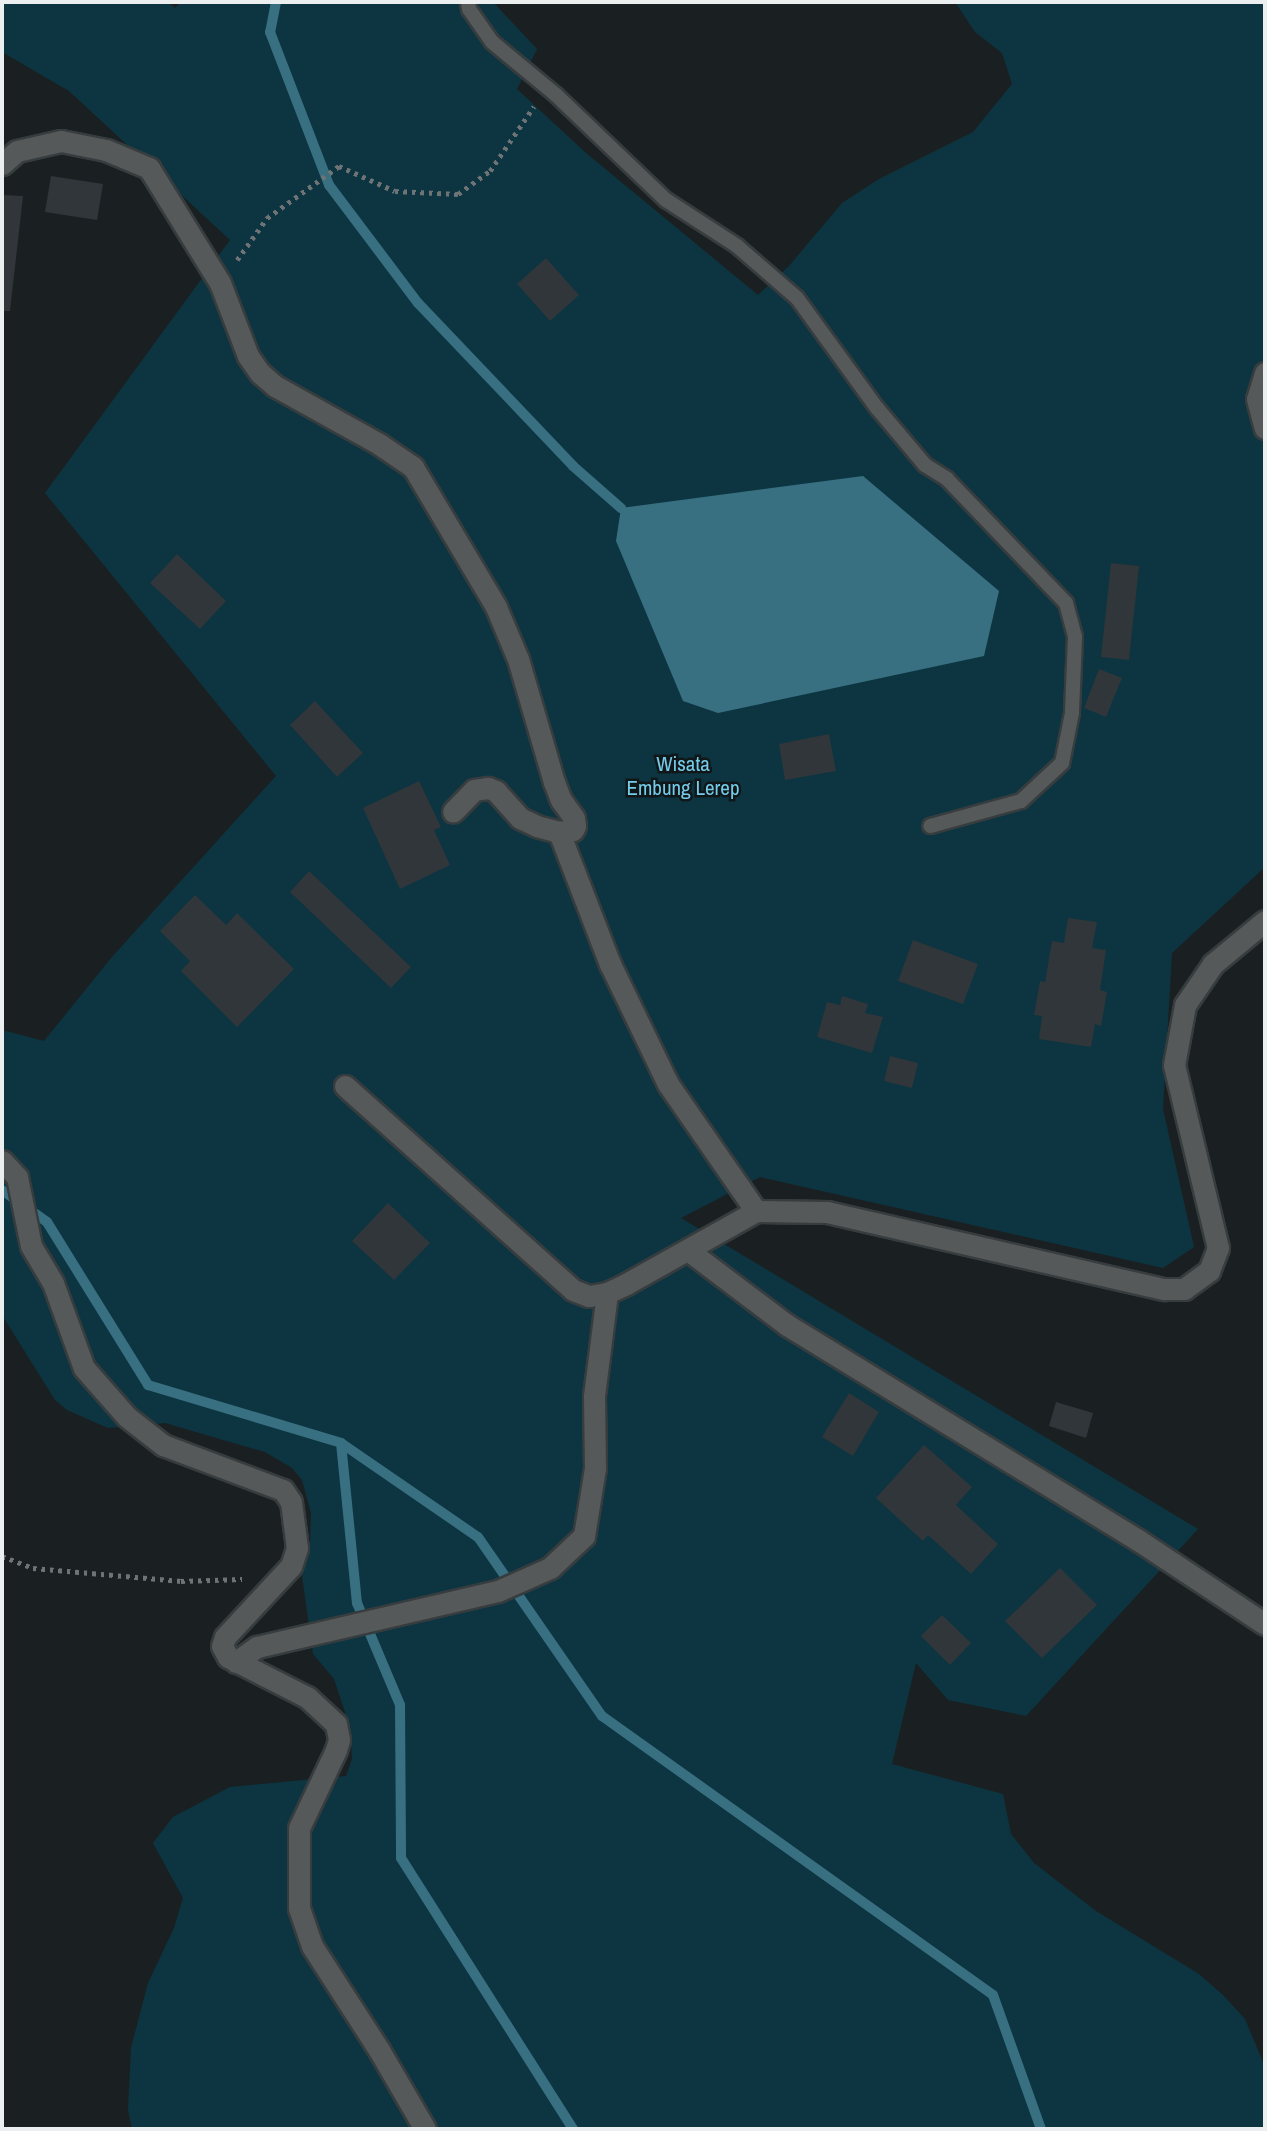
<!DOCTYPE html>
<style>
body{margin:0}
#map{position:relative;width:1267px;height:2131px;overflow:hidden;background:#1a2022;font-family:"Archivo Narrow",sans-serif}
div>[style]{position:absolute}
.green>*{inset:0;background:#0c3541}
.water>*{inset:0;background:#387081}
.stream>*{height:10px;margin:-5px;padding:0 5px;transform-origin:5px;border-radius:5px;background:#387081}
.building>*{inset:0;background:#303639}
.path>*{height:4.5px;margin-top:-2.25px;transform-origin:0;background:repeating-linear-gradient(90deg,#6e7375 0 3.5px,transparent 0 8.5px)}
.roads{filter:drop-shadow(2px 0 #373d3f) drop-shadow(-2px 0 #373d3f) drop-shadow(0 2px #373d3f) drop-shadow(0 -2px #373d3f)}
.lane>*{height:14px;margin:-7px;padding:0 7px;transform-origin:7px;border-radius:7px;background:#56595a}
.street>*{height:21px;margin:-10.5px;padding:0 10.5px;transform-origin:10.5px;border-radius:10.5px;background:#56595a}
span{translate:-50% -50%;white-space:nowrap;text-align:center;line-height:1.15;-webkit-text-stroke:5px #111719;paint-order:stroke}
.park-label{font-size:21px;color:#73cce9}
.frame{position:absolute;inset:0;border:4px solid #ebeff0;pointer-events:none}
</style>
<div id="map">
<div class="green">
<i style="clip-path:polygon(2px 2px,168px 2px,175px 8px,181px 2px,493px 2px,537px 49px,517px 89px,586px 153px,758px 295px,789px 266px,842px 203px,879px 179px,973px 132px,1012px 84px,1002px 53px,975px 32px,955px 2px,1265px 2px,1265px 867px,1172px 953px,1163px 1109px,1194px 1247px,1163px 1268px,760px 1177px,681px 1218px,1198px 1529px,1026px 1716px,948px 1700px,916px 1663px,892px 1764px,1003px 1794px,1011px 1834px,1034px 1863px,1096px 1911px,1199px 1974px,1223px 1995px,1245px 2019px,1265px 2067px,1265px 2129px,132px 2129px,128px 2110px,131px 2048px,148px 1983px,174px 1928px,183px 1898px,153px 1843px,173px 1817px,230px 1787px,346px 1776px,352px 1759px,350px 1727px,334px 1679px,313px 1654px,302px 1576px,310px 1545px,311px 1513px,302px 1480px,292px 1468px,265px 1452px,165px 1423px,108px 1428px,67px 1410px,55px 1400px,2px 1315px,2px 1030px,44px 1041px,112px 957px,276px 776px,45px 493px,230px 240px,69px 91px,2px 52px)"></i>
</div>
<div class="water">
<i style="clip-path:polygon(863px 476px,999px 591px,984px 656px,718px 713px,683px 701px,616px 541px,621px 508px)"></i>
</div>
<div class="stream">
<i style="left:276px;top:2px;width:31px;rotate:101deg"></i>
<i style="left:270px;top:32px;width:164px;rotate:68.9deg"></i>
<i style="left:329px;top:185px;width:148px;rotate:53deg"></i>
<i style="left:418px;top:303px;width:225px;rotate:46.4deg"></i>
<i style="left:573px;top:466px;width:64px;rotate:41.2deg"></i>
<i style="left:2px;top:1190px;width:55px;rotate:35.4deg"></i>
<i style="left:47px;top:1222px;width:192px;rotate:58.2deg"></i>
<i style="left:148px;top:1385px;width:202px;rotate:16.7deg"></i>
<i style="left:341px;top:1443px;width:161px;rotate:84.3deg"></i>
<i style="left:357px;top:1603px;width:111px;rotate:67.1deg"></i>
<i style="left:400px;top:1705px;width:153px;rotate:89.6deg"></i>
<i style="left:401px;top:1858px;width:321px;rotate:57.6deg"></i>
<i style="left:341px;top:1443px;width:166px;rotate:34.5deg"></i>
<i style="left:478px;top:1537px;width:218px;rotate:55.3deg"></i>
<i style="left:602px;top:1716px;width:480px;rotate:35.5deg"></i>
<i style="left:993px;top:1995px;width:142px;rotate:70.3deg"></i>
</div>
<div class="building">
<i style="clip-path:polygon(51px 176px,103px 184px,97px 220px,45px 212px)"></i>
<i style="clip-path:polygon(2px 195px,23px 196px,10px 311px,2px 311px)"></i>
<i style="clip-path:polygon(546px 258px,579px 295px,550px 321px,517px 284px)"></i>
<i style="clip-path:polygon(177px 554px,226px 601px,200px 629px,150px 583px)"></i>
<i style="clip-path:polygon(1111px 563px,1139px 566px,1129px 660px,1101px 657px)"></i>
<i style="clip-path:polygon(1099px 669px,1122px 678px,1106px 717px,1084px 708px)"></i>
<i style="clip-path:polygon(315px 701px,363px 753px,337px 777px,290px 725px)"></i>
<i style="clip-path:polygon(829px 734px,836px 771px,785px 780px,779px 744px)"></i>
<i style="clip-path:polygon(419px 781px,441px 827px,434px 830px,450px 865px,400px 889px,363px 808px)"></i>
<i style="clip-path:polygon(309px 871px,411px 967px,391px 988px,290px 892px)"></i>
<i style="clip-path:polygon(195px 895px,226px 925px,237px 913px,294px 969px,237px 1027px,181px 971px,190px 961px,160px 931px)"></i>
<i style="clip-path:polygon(1068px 918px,1097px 922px,1092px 948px,1106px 950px,1100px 990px,1107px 992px,1101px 1026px,1095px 1024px,1091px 1047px,1039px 1039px,1042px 1016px,1034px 1015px,1040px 981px,1045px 982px,1052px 941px,1064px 943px)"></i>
<i style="clip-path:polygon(913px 940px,978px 964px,963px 1004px,898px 981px)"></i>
<i style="clip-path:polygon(842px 996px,868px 1004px,865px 1013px,883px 1017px,872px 1053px,817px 1037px,827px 1002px,840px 1005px)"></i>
<i style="clip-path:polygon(890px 1056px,918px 1063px,912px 1088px,884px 1081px)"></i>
<i style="clip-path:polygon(388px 1203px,430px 1243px,394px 1280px,352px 1241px)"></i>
<i style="clip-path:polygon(849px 1393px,879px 1412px,853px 1456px,822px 1437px)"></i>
<i style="clip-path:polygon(1056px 1402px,1093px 1413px,1086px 1438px,1049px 1426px)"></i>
<i style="clip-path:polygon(924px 1445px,972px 1487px,956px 1505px,998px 1544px,971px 1574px,928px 1535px,923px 1541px,876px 1498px)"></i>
<i style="clip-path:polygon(1060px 1568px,1097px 1605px,1042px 1658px,1005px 1621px)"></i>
<i style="clip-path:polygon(942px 1615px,971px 1643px,950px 1665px,921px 1636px)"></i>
</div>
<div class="path">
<i style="left:237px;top:260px;width:52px;rotate:-54.5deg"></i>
<i style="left:267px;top:218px;width:89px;rotate:-35.8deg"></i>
<i style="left:339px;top:166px;width:61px;rotate:24.1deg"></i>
<i style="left:395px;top:191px;width:63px;rotate:2.7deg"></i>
<i style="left:458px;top:194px;width:39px;rotate:-36deg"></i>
<i style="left:490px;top:171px;width:78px;rotate:-55.9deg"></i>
<i style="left:2px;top:1556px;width:33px;rotate:21deg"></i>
<i style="left:33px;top:1568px;width:149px;rotate:5deg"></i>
<i style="left:181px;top:1581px;width:61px;rotate:-1.9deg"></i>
</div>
<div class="roads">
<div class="lane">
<i style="left:468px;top:2px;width:7px;rotate:82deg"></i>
<i style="left:469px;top:9px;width:40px;rotate:55.1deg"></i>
<i style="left:492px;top:42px;width:83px;rotate:39.6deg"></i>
<i style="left:556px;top:95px;width:152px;rotate:43.7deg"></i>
<i style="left:666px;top:200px;width:85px;rotate:32.9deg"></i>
<i style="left:737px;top:246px;width:79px;rotate:40.9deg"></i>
<i style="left:797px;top:298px;width:136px;rotate:54deg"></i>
<i style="left:877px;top:408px;width:75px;rotate:49.9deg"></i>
<i style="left:925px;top:465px;width:26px;rotate:32deg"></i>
<i style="left:947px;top:479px;width:172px;rotate:46.2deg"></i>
<i style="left:1066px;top:603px;width:35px;rotate:75deg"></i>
<i style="left:1075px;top:637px;width:76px;rotate:92.3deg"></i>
<i style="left:1072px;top:713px;width:51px;rotate:101.3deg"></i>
<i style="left:1062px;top:763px;width:56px;rotate:137.2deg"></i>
<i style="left:1021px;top:801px;width:94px;rotate:164.6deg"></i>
</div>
<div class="street">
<i style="left:2px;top:164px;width:20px;rotate:-41deg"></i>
<i style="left:17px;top:151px;width:45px;rotate:-12.8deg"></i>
<i style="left:61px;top:141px;width:46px;rotate:11.3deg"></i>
<i style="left:106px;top:150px;width:47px;rotate:22.7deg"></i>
<i style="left:149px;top:168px;width:135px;rotate:58.3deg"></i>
<i style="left:220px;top:283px;width:78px;rotate:69deg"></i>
<i style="left:248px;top:356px;width:21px;rotate:55deg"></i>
<i style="left:260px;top:373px;width:20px;rotate:41deg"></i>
<i style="left:275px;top:386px;width:119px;rotate:29.1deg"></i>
<i style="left:379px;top:444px;width:41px;rotate:34.1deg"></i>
<i style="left:413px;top:467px;width:163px;rotate:59.3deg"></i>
<i style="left:496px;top:607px;width:56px;rotate:67.1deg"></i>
<i style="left:518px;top:659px;width:128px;rotate:73.7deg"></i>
<i style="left:554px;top:782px;width:19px;rotate:69deg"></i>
<i style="left:561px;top:800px;width:22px;rotate:54deg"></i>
<i style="left:574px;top:818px;width:8px;rotate:83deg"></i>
<i style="left:575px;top:826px;width:4px;rotate:117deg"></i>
<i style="left:573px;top:830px;width:14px;rotate:172deg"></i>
<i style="left:559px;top:832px;width:23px;rotate:-165deg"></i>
<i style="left:537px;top:826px;width:19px;rotate:-155deg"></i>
<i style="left:520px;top:818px;width:36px;rotate:-132deg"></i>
<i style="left:496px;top:791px;width:9px;rotate:-159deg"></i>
<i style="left:488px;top:788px;width:14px;rotate:172deg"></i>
<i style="left:474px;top:790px;width:30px;rotate:134deg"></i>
<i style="left:1265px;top:373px;width:27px;rotate:107deg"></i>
<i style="left:1257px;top:399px;width:30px;rotate:75deg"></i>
<i style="left:559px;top:832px;width:142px;rotate:68.9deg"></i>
<i style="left:610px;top:964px;width:133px;rotate:64.2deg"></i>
<i style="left:668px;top:1084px;width:155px;rotate:55.3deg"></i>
<i style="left:345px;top:1086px;width:306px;rotate:41.8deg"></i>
<i style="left:573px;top:1290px;width:17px;rotate:21deg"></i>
<i style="left:589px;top:1296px;width:18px;rotate:-9deg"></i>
<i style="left:607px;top:1293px;width:21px;rotate:-25deg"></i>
<i style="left:626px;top:1284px;width:149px;rotate:-29.3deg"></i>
<i style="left:756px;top:1211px;width:71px;rotate:0.8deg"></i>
<i style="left:827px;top:1212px;width:346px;rotate:12.9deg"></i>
<i style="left:1164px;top:1289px;width:20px"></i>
<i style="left:1184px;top:1289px;width:31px;rotate:-36deg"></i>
<i style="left:1209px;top:1271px;width:25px;rotate:-69deg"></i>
<i style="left:1218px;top:1248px;width:188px;rotate:-103.5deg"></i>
<i style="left:1174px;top:1065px;width:61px;rotate:-79.6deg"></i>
<i style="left:1185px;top:1005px;width:50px;rotate:-55.7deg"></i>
<i style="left:1213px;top:964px;width:67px;rotate:-39.6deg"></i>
<i style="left:2px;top:1161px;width:22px;rotate:47deg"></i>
<i style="left:17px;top:1177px;width:70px;rotate:78.5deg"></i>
<i style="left:31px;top:1246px;width:43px;rotate:59.3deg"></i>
<i style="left:53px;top:1283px;width:90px;rotate:70deg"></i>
<i style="left:84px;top:1368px;width:65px;rotate:48.7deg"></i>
<i style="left:127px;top:1417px;width:46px;rotate:37.9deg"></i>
<i style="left:163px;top:1445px;width:128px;rotate:20.6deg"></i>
<i style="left:283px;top:1490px;width:14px;rotate:56deg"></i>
<i style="left:291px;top:1502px;width:46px;rotate:82.6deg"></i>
<i style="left:297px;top:1548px;width:19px;rotate:108deg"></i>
<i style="left:291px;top:1566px;width:97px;rotate:132.9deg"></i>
<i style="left:225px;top:1637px;width:9px;rotate:108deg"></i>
<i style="left:222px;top:1646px;width:13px;rotate:61deg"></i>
<i style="left:228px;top:1657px;width:89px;rotate:26.9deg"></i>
<i style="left:307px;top:1697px;width:40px;rotate:43deg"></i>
<i style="left:336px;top:1724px;width:16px;rotate:79deg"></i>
<i style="left:339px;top:1740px;width:10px;rotate:107deg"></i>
<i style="left:336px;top:1750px;width:86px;rotate:115.4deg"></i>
<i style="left:299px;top:1828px;width:80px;rotate:90deg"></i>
<i style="left:299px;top:1908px;width:40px;rotate:71.1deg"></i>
<i style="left:312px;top:1946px;width:124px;rotate:57.2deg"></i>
<i style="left:379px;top:2050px;width:91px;rotate:59.8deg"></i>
<i style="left:689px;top:1251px;width:123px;rotate:37.1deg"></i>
<i style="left:787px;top:1325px;width:412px;rotate:31.5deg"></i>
<i style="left:1138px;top:1540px;width:152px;rotate:33.5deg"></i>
<i style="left:236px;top:1662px;width:26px;rotate:-36deg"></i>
<i style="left:257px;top:1647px;width:247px;rotate:-13.1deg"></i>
<i style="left:498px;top:1591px;width:57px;rotate:-23.9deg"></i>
<i style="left:550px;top:1568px;width:47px;rotate:-43.3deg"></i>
<i style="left:584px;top:1536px;width:69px;rotate:-80.8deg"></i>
<i style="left:595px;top:1468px;width:72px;rotate:-90.8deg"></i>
<i style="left:594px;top:1396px;width:104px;rotate:-82.8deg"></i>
</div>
</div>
<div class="park-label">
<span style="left:683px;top:776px">Wisata<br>Embung Lerep</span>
</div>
<div class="frame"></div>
</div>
